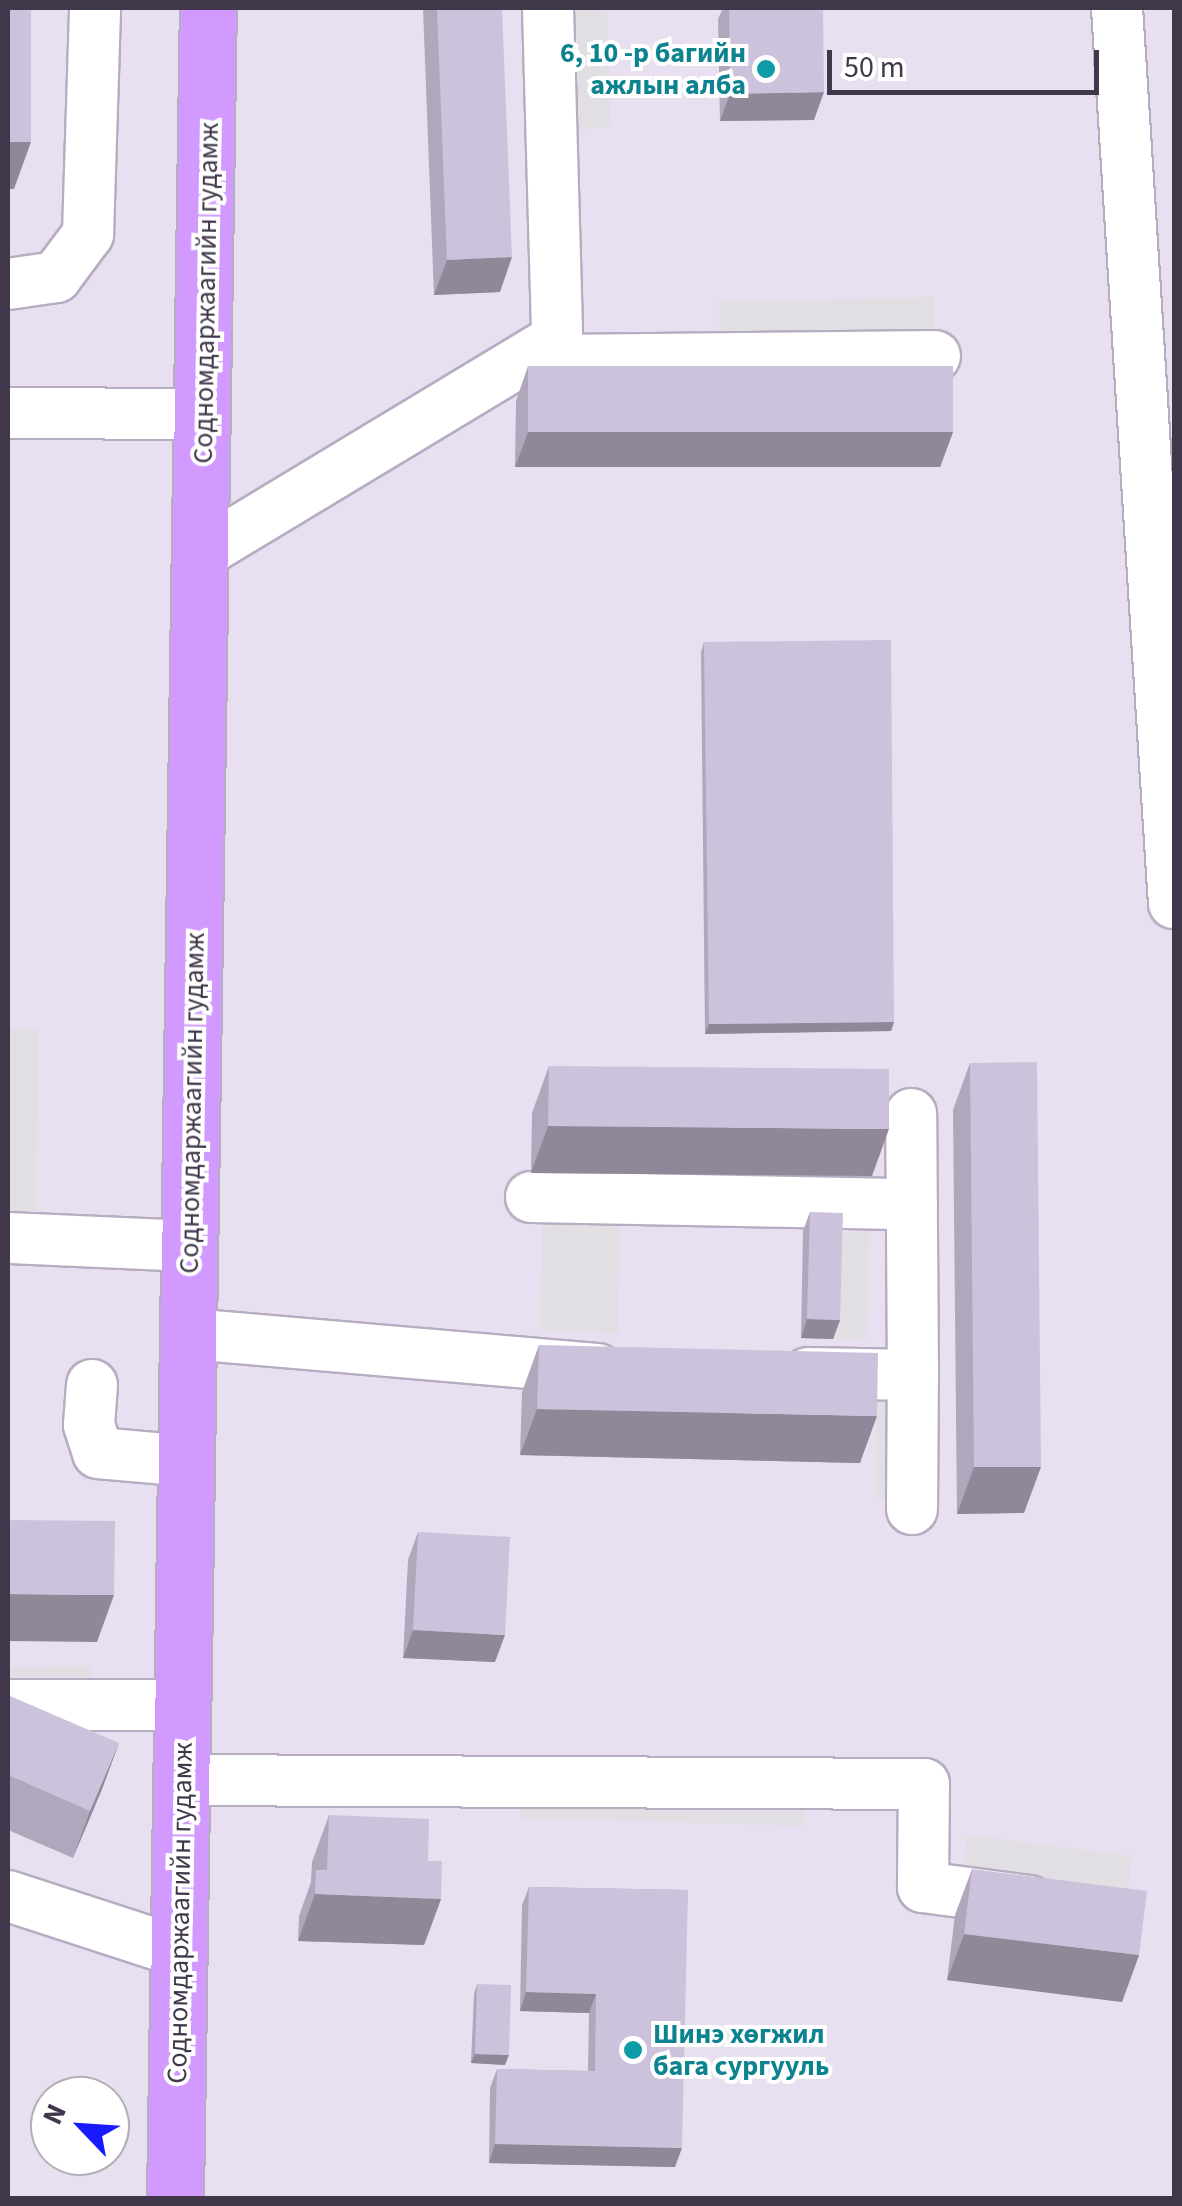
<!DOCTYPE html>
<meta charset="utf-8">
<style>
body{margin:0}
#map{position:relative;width:1182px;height:2206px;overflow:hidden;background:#f0ebf6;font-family:"Source Sans 3",sans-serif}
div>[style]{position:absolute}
.residential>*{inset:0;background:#e8dff1}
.parking>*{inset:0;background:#e1dfe4}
.roads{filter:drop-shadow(2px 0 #b7adc2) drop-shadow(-2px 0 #b7adc2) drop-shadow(0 2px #b7adc2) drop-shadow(0 -2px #b7adc2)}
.minor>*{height:50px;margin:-25px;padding:0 25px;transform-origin:25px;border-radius:25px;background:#fff}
.major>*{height:55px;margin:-27.5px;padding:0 27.5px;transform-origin:27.5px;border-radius:27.5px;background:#d29aff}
.wall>*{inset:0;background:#b0a7bc}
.shaded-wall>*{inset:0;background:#908899}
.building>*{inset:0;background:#cdc2db}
.dots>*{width:28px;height:28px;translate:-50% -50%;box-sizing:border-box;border:5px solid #fff;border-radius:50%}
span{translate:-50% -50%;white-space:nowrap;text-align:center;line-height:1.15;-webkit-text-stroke:8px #fff;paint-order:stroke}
.culture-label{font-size:28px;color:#0d838f;font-weight:700}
.right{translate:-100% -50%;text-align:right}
.left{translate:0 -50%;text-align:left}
.street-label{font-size:28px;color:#40384a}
.frame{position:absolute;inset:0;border:10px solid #40384a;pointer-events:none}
.north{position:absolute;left:30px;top:2076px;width:100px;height:100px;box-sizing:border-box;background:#fff;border:2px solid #b3afb7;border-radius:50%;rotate:295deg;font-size:28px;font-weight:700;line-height:40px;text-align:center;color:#40384a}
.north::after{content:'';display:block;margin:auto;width:35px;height:45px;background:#181bff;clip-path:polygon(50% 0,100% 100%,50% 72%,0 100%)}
.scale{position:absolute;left:827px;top:50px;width:272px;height:45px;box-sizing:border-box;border:5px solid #40384a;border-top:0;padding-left:12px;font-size:30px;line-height:35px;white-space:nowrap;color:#40384a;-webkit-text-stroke:8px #fff;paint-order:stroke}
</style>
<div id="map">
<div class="residential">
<i style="clip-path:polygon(evenodd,8px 8px,1174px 8px,1174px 2198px,8px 2198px,8px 8px,50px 2096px,110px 2096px,110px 2156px,50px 2156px,50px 2096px)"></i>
</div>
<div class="parking">
<i style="clip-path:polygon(567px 8px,607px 8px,611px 127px,571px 129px)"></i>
<i style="clip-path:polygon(934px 297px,935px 331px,720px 336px,719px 302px)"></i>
<i style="clip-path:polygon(8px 1030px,38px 1030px,36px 1216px,8px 1216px)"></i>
<i style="clip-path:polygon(542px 1222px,620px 1223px,618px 1333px,540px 1331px)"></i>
<i style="clip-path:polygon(836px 1232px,869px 1232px,867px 1339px,833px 1339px)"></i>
<i style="clip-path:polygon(877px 1391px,903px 1391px,902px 1498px,876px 1498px)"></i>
<i style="clip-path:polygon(91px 1666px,92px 1691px,8px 1692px,8px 1667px)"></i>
<i style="clip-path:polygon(521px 1788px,805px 1796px,804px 1826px,520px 1818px)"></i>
<i style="clip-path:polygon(967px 1835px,1132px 1856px,1128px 1890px,963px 1870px)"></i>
</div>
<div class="roads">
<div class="minor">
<i style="left:548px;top:8px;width:352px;rotate:88.4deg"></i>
<i style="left:558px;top:360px;width:377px;rotate:-0.6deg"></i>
<i style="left:1117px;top:8px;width:897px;rotate:86.36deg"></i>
<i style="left:8px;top:284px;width:49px;rotate:-8.3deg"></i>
<i style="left:56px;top:277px;width:54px;rotate:-53.3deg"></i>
<i style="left:88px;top:234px;width:226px;rotate:-88.2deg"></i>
<i style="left:8px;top:413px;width:197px;rotate:0.3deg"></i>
<i style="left:204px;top:552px;width:412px;rotate:-31.1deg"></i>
<i style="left:531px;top:1197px;width:381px;rotate:1.1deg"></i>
<i style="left:8px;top:1238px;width:180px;rotate:2.5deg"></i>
<i style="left:190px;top:1334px;width:409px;rotate:4.9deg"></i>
<i style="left:808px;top:1373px;width:105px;rotate:1.1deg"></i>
<i style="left:913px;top:1375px;width:261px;rotate:-90.4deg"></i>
<i style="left:92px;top:1385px;width:40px;rotate:94.3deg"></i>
<i style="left:89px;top:1425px;width:29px;rotate:72deg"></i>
<i style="left:98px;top:1453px;width:89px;rotate:5.1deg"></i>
<i style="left:912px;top:1509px;width:134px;rotate:-89.6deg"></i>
<i style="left:8px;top:1705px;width:175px"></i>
<i style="left:184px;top:1780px;width:740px;rotate:0.31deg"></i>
<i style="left:924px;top:1784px;width:103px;rotate:90.6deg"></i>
<i style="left:923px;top:1887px;width:107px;rotate:7.5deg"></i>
<i style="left:8px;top:1896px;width:181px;rotate:18deg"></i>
</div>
<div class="major">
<i style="left:175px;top:2198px;width:2190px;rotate:-89.14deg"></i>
</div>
</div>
<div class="wall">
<i style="clip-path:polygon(423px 8px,502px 8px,500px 292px,434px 295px)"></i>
<i style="clip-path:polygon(723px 8px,729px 8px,814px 120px,720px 121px,718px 19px)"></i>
<i style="clip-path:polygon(528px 366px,953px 432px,940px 467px,515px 467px,516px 401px)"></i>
<i style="clip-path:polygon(704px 642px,894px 1022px,891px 1031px,705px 1034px,701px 652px)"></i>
<i style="clip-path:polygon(970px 1063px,1024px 1513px,957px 1514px,953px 1110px)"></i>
<i style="clip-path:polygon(549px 1066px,872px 1176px,531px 1173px,532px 1113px)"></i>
<i style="clip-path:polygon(810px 1212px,840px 1320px,833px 1339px,801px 1338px,803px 1231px)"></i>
<i style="clip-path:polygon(539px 1345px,860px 1463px,520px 1455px,522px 1392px)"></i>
<i style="clip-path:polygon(418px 1532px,495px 1662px,403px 1658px,408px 1560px)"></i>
<i style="clip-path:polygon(8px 1702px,119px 1743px,102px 1789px,73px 1858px,8px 1830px)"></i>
<i style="clip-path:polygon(329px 1815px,428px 1861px,441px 1899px,424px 1945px,298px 1941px,299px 1916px,311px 1882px,312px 1862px)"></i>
<i style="clip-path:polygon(972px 1869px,1139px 1955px,1122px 2002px,947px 1980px,955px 1915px)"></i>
<i style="clip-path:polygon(529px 1887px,688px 1890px,675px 2167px,489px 2163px,490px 2088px,497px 2069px,588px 2071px,589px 2013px,520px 2011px,522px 1905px)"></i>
<i style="clip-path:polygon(477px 1984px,505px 2065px,471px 2063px,474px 1994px)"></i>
</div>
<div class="shaded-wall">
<i style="clip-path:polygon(824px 92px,814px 120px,720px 121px,730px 94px)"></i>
<i style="clip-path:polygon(8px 142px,31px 142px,14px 189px,8px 189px)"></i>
<i style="clip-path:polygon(512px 257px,500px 292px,434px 295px,447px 260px)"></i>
<i style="clip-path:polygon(528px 432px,953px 432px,940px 467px,515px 467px)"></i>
<i style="clip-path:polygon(894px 1022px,891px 1031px,705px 1034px,709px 1024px)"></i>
<i style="clip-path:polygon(548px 1126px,889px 1129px,872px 1176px,531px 1173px)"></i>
<i style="clip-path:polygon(807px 1319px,840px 1320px,833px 1339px,801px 1338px)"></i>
<i style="clip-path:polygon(537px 1409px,877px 1416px,860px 1463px,520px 1455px)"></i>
<i style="clip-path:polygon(974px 1467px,1041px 1467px,1024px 1513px,957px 1514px)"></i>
<i style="clip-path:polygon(8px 1594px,114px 1595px,97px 1642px,8px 1641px)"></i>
<i style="clip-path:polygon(413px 1630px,505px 1635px,495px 1662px,403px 1658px)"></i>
<i style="clip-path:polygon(119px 1743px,102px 1789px,73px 1858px,90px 1811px)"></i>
<i style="clip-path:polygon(315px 1894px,441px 1899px,424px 1945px,298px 1941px)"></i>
<i style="clip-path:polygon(964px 1934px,1139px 1955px,1122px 2002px,947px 1980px)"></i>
<i style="clip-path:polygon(526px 1992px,596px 1994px,589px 2013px,520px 2011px)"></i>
<i style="clip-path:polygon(475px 2054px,509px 2055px,505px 2065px,471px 2063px)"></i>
<i style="clip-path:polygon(495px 2144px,682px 2148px,675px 2167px,489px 2163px)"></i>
</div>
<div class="building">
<i style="clip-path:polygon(8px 8px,31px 8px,31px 142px,8px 142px)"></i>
<i style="clip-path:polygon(437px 8px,502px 8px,512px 257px,447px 260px)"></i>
<i style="clip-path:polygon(729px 8px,823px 8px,824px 92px,730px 94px)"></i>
<i style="clip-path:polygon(528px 366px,953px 366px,953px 432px,528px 432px)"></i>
<i style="clip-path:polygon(891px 640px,894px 1022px,709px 1024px,704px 642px)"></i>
<i style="clip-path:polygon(1037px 1062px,1041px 1467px,974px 1467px,970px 1063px)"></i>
<i style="clip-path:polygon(549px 1066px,889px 1069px,889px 1129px,548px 1126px)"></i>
<i style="clip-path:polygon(810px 1212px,843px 1213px,840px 1320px,807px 1319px)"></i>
<i style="clip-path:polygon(539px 1345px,878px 1353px,877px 1416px,537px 1409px)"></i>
<i style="clip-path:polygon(8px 1520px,115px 1521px,114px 1595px,8px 1594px)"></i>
<i style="clip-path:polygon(418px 1532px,510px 1537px,505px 1635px,413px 1630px)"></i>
<i style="clip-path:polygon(10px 1696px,119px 1743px,90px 1811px,8px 1775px,8px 1702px)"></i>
<i style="clip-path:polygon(329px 1815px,429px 1819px,428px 1861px,442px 1861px,441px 1899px,315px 1894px,316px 1870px,327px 1870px)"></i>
<i style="clip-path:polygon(972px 1869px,1147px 1891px,1139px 1955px,964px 1934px)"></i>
<i style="clip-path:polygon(529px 1887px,688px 1890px,682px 2148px,495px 2144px,497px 2069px,595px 2071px,596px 1994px,526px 1992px)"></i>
<i style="clip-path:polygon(477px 1984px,511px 1985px,509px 2055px,475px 2054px)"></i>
</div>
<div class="dots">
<i style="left:766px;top:69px;background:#0f9aa8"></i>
<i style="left:633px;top:2050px;background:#0f9aa8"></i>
</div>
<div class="culture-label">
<span class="right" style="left:746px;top:69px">6, 10 -р багийн<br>ажлын алба</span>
<span class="left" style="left:653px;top:2050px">Шинэ хөгжил<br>бага сургууль</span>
</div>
<div class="street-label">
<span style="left:206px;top:293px;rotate:-89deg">Содномдаржаагийн гудамж</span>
<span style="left:192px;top:1103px;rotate:-89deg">Содномдаржаагийн гудамж</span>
<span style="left:180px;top:1913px;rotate:-89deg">Содномдаржаагийн гудамж</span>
</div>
<div class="frame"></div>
<div class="north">N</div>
<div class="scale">50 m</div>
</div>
